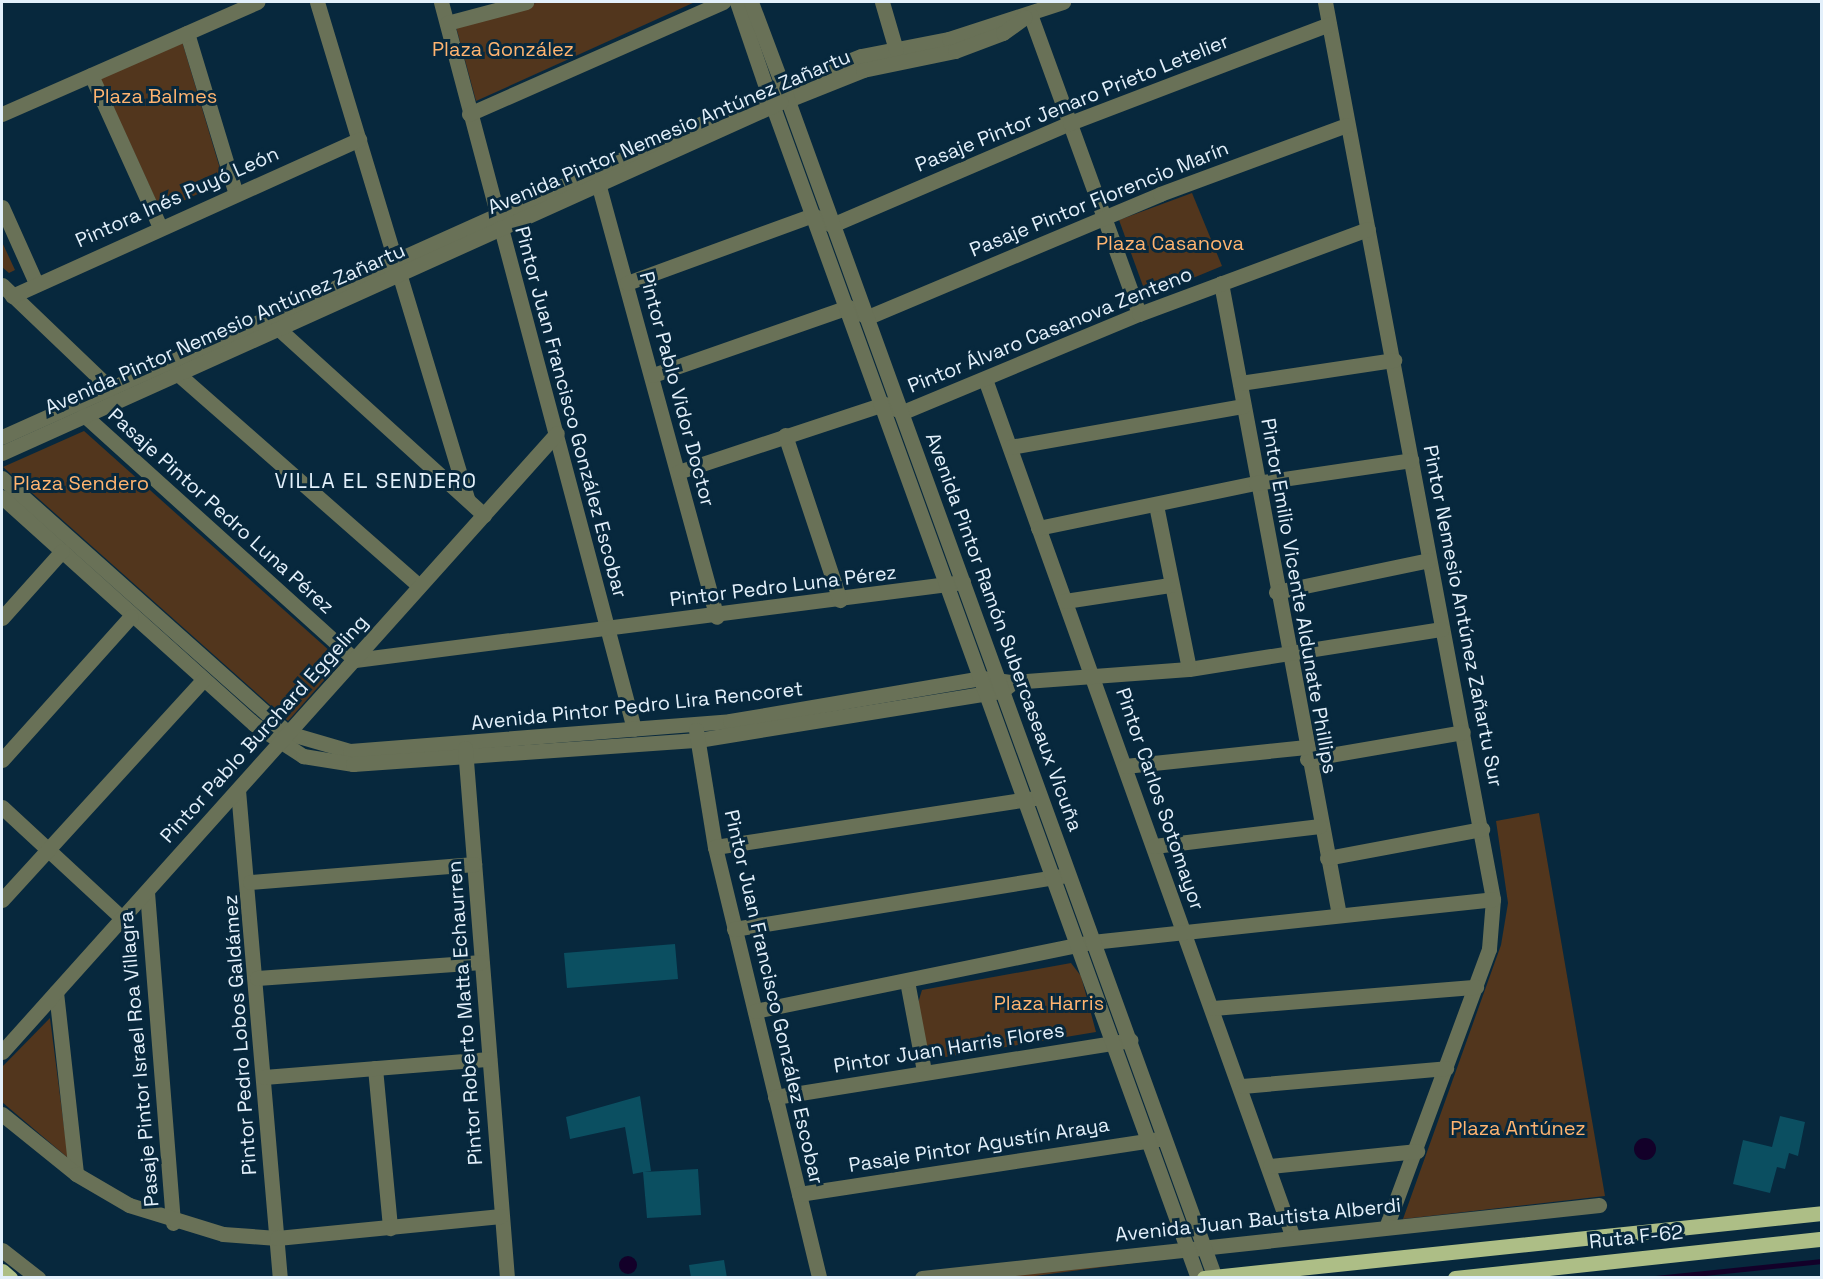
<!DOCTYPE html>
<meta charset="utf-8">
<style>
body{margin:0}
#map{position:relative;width:1823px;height:1279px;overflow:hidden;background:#07283d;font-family:"Space Grotesk",sans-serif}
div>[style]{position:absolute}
.green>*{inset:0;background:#52361d}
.water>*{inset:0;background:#130029}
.round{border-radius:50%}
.stream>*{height:5px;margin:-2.5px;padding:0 2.5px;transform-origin:2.5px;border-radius:2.5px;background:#130029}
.building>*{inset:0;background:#0b4f61}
.minor>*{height:15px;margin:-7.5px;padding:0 7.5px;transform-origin:7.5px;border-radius:7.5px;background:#697157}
.tertiary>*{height:15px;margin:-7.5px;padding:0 7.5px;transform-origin:7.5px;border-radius:7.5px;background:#697157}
.primary>*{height:15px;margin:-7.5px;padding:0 7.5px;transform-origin:7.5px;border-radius:7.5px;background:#adbe86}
span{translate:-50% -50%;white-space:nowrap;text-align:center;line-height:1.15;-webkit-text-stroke:6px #07283d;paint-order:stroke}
.park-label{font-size:20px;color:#ffb470}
.street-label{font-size:20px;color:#e3f0fb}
.neighbourhood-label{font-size:21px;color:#e3f0fb;letter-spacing:1.5px}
.frame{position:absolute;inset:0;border:3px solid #e3f0fb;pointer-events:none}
</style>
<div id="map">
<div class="green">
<i style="clip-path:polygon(540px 2px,695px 2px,476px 101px,455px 23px)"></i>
<i style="clip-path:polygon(181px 38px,224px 182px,161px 211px,99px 76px)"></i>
<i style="clip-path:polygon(1192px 193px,1222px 266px,1147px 297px,1119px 220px)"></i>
<i style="clip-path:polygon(2px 242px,15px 270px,9px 273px,2px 267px)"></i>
<i style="clip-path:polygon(84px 431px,341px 661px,288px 721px,3px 467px)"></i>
<i style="clip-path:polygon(1539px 813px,1605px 1196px,1403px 1219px,1501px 945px,1508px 903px,1496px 821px)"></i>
<i style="clip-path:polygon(1071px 963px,1081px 976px,1096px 1032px,940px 1058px,928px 1053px,918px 1003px,922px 990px)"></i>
<i style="clip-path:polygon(50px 1018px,68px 1158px,2px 1102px,2px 1067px)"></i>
<i style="clip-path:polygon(1164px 1259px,1027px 1277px,939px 1278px)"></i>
</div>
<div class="water">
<i class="round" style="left:1634px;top:1138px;width:22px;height:22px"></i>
<i class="round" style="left:619px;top:1256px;width:18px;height:18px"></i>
</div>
<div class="stream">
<i style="left:1655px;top:1278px;width:168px;rotate:-5.8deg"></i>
</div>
<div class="building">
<i style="clip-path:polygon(675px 944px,678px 979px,567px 988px,564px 953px)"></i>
<i style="clip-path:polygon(640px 1096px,651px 1171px,644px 1172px,698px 1169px,701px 1215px,647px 1218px,643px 1172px,633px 1174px,625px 1127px,570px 1139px,566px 1117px)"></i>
<i style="clip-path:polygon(1780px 1116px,1805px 1122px,1798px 1156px,1789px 1153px,1785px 1169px,1777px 1167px,1770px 1193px,1733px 1184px,1743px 1140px,1772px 1147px)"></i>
<i style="clip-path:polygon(724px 1260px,727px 1278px,691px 1278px,689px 1265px)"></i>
</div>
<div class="minor">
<i style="left:317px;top:2px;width:518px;rotate:73.17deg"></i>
<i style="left:441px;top:2px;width:752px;rotate:75.13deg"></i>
<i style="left:737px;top:2px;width:96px;rotate:71.2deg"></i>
<i style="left:751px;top:2px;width:91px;rotate:69.4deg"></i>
<i style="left:783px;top:87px;width:84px;rotate:-21.7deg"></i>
<i style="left:861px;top:56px;width:90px;rotate:-10.9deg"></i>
<i style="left:949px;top:39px;width:120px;rotate:-18deg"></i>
<i style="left:882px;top:2px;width:50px;rotate:73.7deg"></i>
<i style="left:1325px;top:2px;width:913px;rotate:79.39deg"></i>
<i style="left:1493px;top:899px;width:50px;rotate:94.6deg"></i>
<i style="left:1489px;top:949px;width:296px;rotate:110.3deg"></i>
<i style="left:1030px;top:14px;width:319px;rotate:70deg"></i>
<i style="left:447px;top:23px;width:82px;rotate:-14.9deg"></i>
<i style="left:187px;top:33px;width:168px;rotate:73.1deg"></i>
<i style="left:91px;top:75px;width:167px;rotate:65.6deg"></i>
<i style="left:788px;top:100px;width:81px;rotate:-21.8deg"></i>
<i style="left:863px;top:70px;width:94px;rotate:-11.7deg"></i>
<i style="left:955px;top:51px;width:51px;rotate:-20.6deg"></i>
<i style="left:1003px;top:33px;width:27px;rotate:-36deg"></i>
<i style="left:2px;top:114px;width:279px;rotate:-23.7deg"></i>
<i style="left:469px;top:114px;width:278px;rotate:-23.8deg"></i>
<i style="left:595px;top:172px;width:461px;rotate:74.7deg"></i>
<i style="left:2px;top:207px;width:83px;rotate:65.9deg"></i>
<i style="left:627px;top:283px;width:198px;rotate:-20.1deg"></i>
<i style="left:813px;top:215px;width:21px;rotate:28deg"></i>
<i style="left:832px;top:225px;width:259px;rotate:-23.2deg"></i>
<i style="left:1070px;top:123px;width:277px;rotate:-20.9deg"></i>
<i style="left:1221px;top:283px;width:643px;rotate:79.42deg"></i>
<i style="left:2px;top:285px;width:151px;rotate:43.7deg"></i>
<i style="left:12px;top:296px;width:381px;rotate:-24.3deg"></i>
<i style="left:270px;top:321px;width:289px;rotate:42.2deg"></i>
<i style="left:178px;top:374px;width:321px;rotate:41.3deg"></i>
<i style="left:653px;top:375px;width:207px;rotate:-19.2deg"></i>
<i style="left:848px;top:307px;width:22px;rotate:27deg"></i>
<i style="left:868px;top:317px;width:317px;rotate:-22.8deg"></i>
<i style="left:1160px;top:194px;width:199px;rotate:-20.3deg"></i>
<i style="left:985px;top:379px;width:909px;rotate:70.27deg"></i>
<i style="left:1240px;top:383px;width:156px;rotate:-8.5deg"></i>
<i style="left:84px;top:415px;width:365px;rotate:42.1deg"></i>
<i style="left:355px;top:660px;width:613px;rotate:-7.31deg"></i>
<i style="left:785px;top:435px;width:174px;rotate:71.6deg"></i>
<i style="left:1010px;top:447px;width:237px;rotate:-10deg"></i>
<i style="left:678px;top:472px;width:217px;rotate:-18.3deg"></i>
<i style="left:884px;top:404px;width:21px;rotate:23deg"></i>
<i style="left:903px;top:412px;width:256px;rotate:-22.6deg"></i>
<i style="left:1139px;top:314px;width:244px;rotate:-20.4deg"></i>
<i style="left:2px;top:478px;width:383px;rotate:41.7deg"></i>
<i style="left:288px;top:733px;width:65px;rotate:16.2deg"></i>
<i style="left:350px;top:751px;width:381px;rotate:-4.5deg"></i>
<i style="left:730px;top:721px;width:256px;rotate:-9.7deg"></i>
<i style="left:982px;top:678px;width:30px;rotate:8deg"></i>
<i style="left:1012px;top:682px;width:177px;rotate:-4.2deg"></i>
<i style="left:1189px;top:669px;width:256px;rotate:-9deg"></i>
<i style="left:2px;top:497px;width:339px;rotate:42deg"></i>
<i style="left:254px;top:724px;width:59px;rotate:33.1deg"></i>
<i style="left:303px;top:756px;width:51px;rotate:9.1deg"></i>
<i style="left:353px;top:764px;width:346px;rotate:-4deg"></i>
<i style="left:698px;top:740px;width:308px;rotate:-9.2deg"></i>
<i style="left:1002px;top:691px;width:13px;rotate:-39deg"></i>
<i style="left:1156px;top:505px;width:167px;rotate:78.6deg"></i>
<i style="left:1038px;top:528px;width:223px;rotate:-11.7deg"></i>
<i style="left:1256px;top:483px;width:157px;rotate:-8.4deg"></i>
<i style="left:1276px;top:592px;width:156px;rotate:-11.8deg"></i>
<i style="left:1065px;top:601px;width:106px;rotate:-8.7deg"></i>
<i style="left:2px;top:618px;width:90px;rotate:-48.2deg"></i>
<i style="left:696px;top:730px;width:119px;rotate:80.8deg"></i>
<i style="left:715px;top:847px;width:443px;rotate:76.4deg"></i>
<i style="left:465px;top:748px;width:532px;rotate:85.47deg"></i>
<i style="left:1307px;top:759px;width:158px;rotate:-9.8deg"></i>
<i style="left:2px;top:760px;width:193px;rotate:-48.1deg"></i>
<i style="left:1125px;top:766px;width:182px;rotate:-6deg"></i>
<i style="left:238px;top:790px;width:490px;rotate:85.1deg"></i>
<i style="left:2px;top:807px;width:163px;rotate:42.8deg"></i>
<i style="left:1154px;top:846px;width:167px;rotate:-6.9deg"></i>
<i style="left:715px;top:847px;width:326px;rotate:-8.7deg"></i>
<i style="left:1327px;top:858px;width:158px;rotate:-10.6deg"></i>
<i style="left:250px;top:882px;width:225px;rotate:-4.6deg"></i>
<i style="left:147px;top:892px;width:332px;rotate:85.5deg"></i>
<i style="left:2px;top:900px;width:299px;rotate:-47.6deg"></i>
<i style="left:734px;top:929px;width:337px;rotate:-9.2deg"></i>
<i style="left:257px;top:978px;width:225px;rotate:-4.1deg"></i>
<i style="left:907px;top:981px;width:92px;rotate:79.3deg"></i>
<i style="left:56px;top:992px;width:183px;rotate:83.7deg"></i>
<i style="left:1213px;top:1008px;width:264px;rotate:-4.6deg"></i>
<i style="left:755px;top:1011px;width:344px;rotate:-11.6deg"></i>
<i style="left:1092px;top:942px;width:403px;rotate:-6.1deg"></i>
<i style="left:2px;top:1052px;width:831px;rotate:-48.12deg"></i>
<i style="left:375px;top:1068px;width:161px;rotate:84.6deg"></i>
<i style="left:264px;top:1077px;width:226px;rotate:-4.6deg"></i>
<i style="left:1242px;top:1086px;width:205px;rotate:-5deg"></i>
<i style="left:775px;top:1097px;width:360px;rotate:-9.1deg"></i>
<i style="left:2px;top:1114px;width:95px;rotate:39deg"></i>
<i style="left:76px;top:1174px;width:61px;rotate:30.3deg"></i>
<i style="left:129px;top:1205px;width:98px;rotate:17.1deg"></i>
<i style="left:223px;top:1234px;width:54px;rotate:4.2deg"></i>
<i style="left:277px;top:1238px;width:225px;rotate:-5.6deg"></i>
<i style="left:1270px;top:1166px;width:148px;rotate:-5.8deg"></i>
<i style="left:799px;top:1194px;width:365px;rotate:-8.7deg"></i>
<i style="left:2px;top:1250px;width:46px;rotate:37.9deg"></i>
<i style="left:922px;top:1278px;width:681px;rotate:-6.15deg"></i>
</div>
<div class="tertiary">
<i style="left:768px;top:93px;width:1261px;rotate:70.06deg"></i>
<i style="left:2px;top:437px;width:856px;rotate:-24.14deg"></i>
<i style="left:783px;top:87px;width:1267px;rotate:70.06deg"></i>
<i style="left:2px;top:453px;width:854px;rotate:-24.26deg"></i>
</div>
<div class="primary">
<i style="left:2px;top:1271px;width:11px;rotate:41deg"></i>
<i style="left:1204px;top:1278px;width:621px;rotate:-6deg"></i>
<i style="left:1455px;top:1278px;width:369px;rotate:-6.1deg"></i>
</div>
<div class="park-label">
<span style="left:503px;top:49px">Plaza González</span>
<span style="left:155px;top:96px">Plaza Balmes</span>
<span style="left:1170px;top:243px">Plaza Casanova</span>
<span style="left:81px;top:483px">Plaza Sendero</span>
<span style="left:1049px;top:1003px">Plaza Harris</span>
<span style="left:1518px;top:1128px">Plaza Antúnez</span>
</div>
<div class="street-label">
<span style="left:1072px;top:103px;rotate:-22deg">Pasaje Pintor Jenaro Prieto Letelier</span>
<span style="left:669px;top:132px;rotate:-23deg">Avenida Pintor Nemesio Antúnez Zañartu</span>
<span style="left:177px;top:197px;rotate:-24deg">Pintora Inés Puyó León</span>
<span style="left:1099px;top:199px;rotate:-22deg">Pasaje Pintor Florencio Marín</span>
<span style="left:225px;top:329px;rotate:-24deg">Avenida Pintor Nemesio Antúnez Zañartu</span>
<span style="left:1050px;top:330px;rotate:-22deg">Pintor Álvaro Casanova Zenteno</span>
<span style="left:677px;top:389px;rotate:75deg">Pintor Pablo Vidor Doctor</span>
<span style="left:571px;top:412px;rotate:75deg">Pintor Juan Francisco González Escobar</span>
<span style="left:221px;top:511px;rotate:42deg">Pasaje Pintor Pedro Luna Pérez</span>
<span style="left:783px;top:586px;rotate:-7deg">Pintor Pedro Luna Pérez</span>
<span style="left:1299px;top:596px;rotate:80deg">Pintor Emilio Vicente Aldunate Phillips</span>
<span style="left:1463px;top:616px;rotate:79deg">Pintor Nemesio Antúnez Zañartu Sur</span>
<span style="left:1004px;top:632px;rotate:70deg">Avenida Pintor Ramón Subercaseaux Vicuña</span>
<span style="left:637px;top:706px;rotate:-6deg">Avenida Pintor Pedro Lira Rencoret</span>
<span style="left:264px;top:729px;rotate:-48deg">Pintor Pablo Burchard Eggeling</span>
<span style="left:1160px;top:799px;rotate:71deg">Pintor Carlos Sotomayor</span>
<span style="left:774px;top:997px;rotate:77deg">Pintor Juan Francisco González Escobar</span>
<span style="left:465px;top:1013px;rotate:-94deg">Pintor Roberto Matta Echaurren</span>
<span style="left:240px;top:1035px;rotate:-94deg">Pintor Pedro Lobos Galdámez</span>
<span style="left:949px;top:1048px;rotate:-9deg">Pintor Juan Harris Flores</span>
<span style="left:139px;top:1059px;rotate:-95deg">Pasaje Pintor Israel Roa Villagra</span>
<span style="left:979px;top:1145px;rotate:-9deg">Pasaje Pintor Agustín Araya</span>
<span style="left:1258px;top:1220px;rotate:-6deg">Avenida Juan Bautista Alberdi</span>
<span style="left:1636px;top:1237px;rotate:-6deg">Ruta F-62</span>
</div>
<div class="neighbourhood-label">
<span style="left:376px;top:481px">VILLA EL SENDERO</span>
</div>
<div class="frame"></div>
</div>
